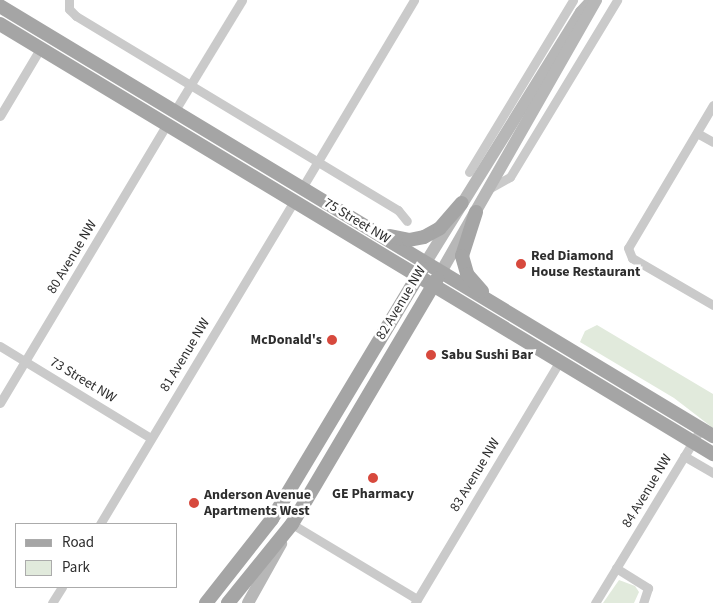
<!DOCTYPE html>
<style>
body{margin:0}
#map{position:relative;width:713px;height:603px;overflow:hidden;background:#fff;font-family:"Source Sans 3",sans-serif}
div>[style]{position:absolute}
.green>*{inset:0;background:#e1eadc}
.street>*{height:9px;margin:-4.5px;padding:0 4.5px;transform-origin:4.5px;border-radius:4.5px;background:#cacaca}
.secondary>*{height:12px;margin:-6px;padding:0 6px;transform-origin:6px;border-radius:6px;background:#b7b7b7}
.primary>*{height:14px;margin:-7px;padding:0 7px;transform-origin:7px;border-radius:7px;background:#a5a5a5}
.dots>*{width:14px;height:14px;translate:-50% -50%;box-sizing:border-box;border:2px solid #fff;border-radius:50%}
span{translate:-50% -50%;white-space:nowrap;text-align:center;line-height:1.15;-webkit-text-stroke:5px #fff;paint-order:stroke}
.street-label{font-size:14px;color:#2d2d2d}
.poi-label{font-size:14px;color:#2d2d2d;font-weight:700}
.left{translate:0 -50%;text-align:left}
.right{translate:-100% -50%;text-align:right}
.legend{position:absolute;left:15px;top:523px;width:162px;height:65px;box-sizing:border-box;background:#fff;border:1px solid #ababab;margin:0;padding:6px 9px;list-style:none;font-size:15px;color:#2d2d2d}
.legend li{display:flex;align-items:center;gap:10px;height:25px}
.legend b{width:25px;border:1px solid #ababab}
</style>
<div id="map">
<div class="green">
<i style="clip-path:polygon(597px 325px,713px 394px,713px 428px,674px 398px,580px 342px,585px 331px)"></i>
<i style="clip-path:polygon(619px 580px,635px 586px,639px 592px,634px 603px,603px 603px)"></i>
</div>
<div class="street">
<i style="left:69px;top:0;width:9px;rotate:90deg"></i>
<i style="left:69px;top:9px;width:10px;rotate:45deg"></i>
<i style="left:76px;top:16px;width:376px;rotate:31.1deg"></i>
<i style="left:398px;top:210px;width:14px;rotate:51deg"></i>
<i style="left:713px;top:105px;width:166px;rotate:120.7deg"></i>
<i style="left:628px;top:248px;width:11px;rotate:68deg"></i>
<i style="left:632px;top:258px;width:94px;rotate:30.1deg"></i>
<i style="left:174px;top:112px;width:131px;rotate:-58.7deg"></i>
<i style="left:0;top:116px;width:78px;rotate:-59.2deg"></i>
<i style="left:697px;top:133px;width:18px;rotate:29deg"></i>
<i style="left:469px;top:172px;width:201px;rotate:-58.8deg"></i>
<i style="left:302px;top:188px;width:219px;rotate:-59.2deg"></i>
<i style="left:490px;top:188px;width:23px;rotate:-29deg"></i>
<i style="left:510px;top:177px;width:207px;rotate:-58.8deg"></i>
<i style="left:0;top:346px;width:177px;rotate:31.4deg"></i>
<i style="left:0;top:403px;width:325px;rotate:-59.1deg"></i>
<i style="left:684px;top:456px;width:34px;rotate:30deg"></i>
<i style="left:100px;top:524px;width:377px;rotate:-59deg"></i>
<i style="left:292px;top:524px;width:146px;rotate:31deg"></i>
<i style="left:616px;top:568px;width:38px;rotate:32deg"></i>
<i style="left:648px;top:588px;width:16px;rotate:108deg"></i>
<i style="left:52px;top:603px;width:19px;rotate:-58deg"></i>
<i style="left:415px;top:603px;width:282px;rotate:-59.1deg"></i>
<i style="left:595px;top:603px;width:204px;rotate:-58.7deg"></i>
</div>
<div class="secondary">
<i style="left:426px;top:262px;width:294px;rotate:-58.2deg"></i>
<i style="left:581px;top:12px;width:16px;rotate:-47deg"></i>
<i style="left:441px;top:272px;width:313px;rotate:-60.3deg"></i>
<i style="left:248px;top:603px;width:68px;rotate:-60.8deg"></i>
</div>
<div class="primary">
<i style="left:0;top:6px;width:833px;rotate:31.09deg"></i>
<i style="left:0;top:24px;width:833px;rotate:31.09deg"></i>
<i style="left:476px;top:212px;width:46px;rotate:107.7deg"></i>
<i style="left:462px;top:256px;width:19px;rotate:74deg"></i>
<i style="left:467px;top:274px;width:23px;rotate:49deg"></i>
<i style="left:390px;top:236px;width:19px;rotate:12deg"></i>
<i style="left:409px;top:240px;width:15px;rotate:-11deg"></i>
<i style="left:424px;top:237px;width:18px;rotate:-29deg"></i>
<i style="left:440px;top:228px;width:33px;rotate:-49deg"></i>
<i style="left:206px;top:603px;width:107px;rotate:-51.8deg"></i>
<i style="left:272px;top:519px;width:292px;rotate:-59deg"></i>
<i style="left:228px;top:603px;width:102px;rotate:-51deg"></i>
<i style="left:292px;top:524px;width:285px;rotate:-59.4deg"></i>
</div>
<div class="dots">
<i style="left:521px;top:264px;background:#d7493d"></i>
<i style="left:332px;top:340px;background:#d7493d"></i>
<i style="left:431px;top:355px;background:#d7493d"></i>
<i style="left:373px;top:478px;background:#d7493d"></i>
<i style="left:194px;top:503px;background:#d7493d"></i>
</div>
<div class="street-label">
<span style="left:357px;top:221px;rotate:31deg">75 Street NW</span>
<span style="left:72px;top:257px;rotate:-59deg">80 Avenue NW</span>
<span style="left:401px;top:303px;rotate:-59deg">82 Avenue NW</span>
<span style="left:185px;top:355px;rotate:-59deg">81 Avenue NW</span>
<span style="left:83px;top:380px;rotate:31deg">73 Street NW</span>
<span style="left:475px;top:475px;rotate:-59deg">83 Avenue NW</span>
<span style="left:647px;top:491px;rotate:-59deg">84 Avenue NW</span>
</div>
<div class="poi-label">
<span class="left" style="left:531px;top:264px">Red Diamond<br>House Restaurant</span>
<span class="right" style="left:322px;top:340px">McDonald's</span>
<span class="left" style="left:441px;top:355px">Sabu Sushi Bar</span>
<span style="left:373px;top:494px">GE Pharmacy</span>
<span class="left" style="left:204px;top:503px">Anderson Avenue<br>Apartments West</span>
</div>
<ul class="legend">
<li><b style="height:6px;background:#a5a5a5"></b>Road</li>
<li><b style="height:14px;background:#e1eadc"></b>Park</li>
</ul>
</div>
